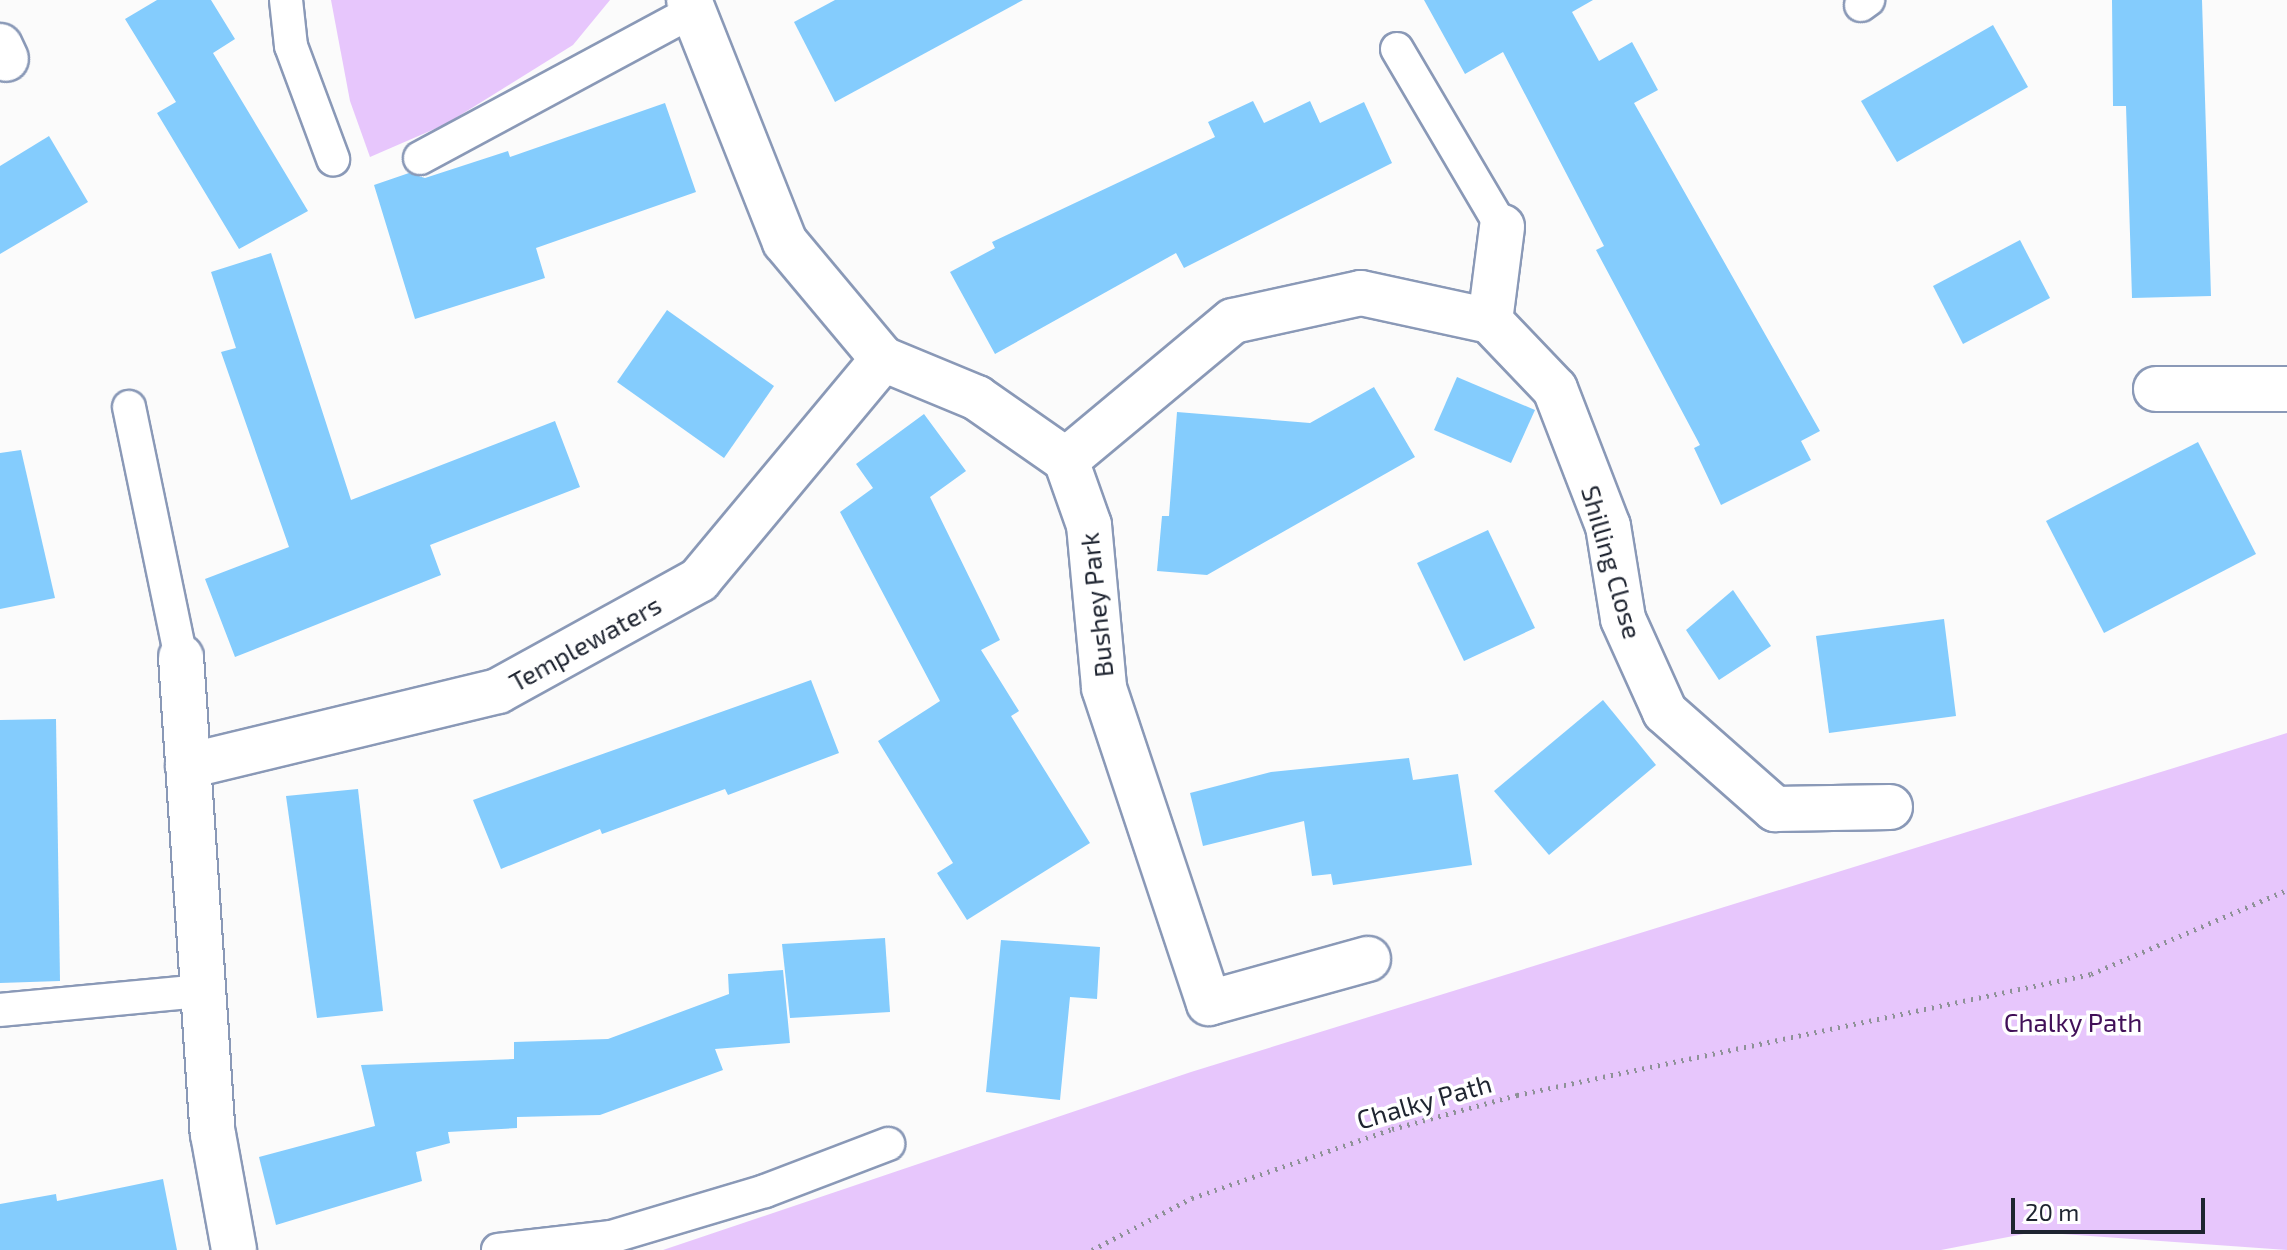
<!DOCTYPE html>
<style>
body{margin:0}
#map{position:relative;width:2287px;height:1250px;overflow:hidden;background:#fbfbfb;font-family:"Exo 2",sans-serif}
div>[style]{position:absolute}
.green>*{inset:0;background:#e7c6fc}
.building>*{inset:0;background:#84ccfd}
.path>*{height:5px;margin-top:-2.5px;transform-origin:0;background:repeating-linear-gradient(90deg,#8e9197 0 2px,transparent 0 8px)}
.roads{filter:drop-shadow(2px 0 #8a99b7) drop-shadow(-2px 0 #8a99b7) drop-shadow(0 2px #8a99b7) drop-shadow(0 -2px #8a99b7)}
.lane>*{height:32px;margin:-16px;padding:0 16px;transform-origin:16px;border-radius:16px;background:#fff}
.street>*{height:44px;margin:-22px;padding:0 22px;transform-origin:22px;border-radius:22px;background:#fff}
span{translate:-50% -50%;white-space:nowrap;text-align:center;line-height:1.15;-webkit-text-stroke:7px #fff;paint-order:stroke}
.street-label{font-size:26px;color:#1e2430}
.park-label{font-size:26px;color:#411058}
.scale{position:absolute;left:2011px;top:1198px;width:194px;height:36px;box-sizing:border-box;border:4px solid #1e2430;border-top:0;padding-left:10px;font-size:24px;line-height:28px;white-space:nowrap;color:#1e2430;-webkit-text-stroke:6px #fff;paint-order:stroke}
</style>
<div id="map">
<div class="green">
<i style="clip-path:polygon(331px 0,610px 0,573px 45px,446px 124px,370px 157px,350px 101px)"></i>
<i style="clip-path:polygon(2287px 733px,2287px 1250px,2034px 1232px,1941px 1250px,663px 1250px,1191px 1072px)"></i>
</div>
<div class="building">
<i style="clip-path:polygon(157px 0,211px 0,235px 39px,213px 53px,308px 211px,239px 249px,157px 113px,176px 102px,125px 19px)"></i>
<i style="clip-path:polygon(835px 0,1023px 0,835px 102px,794px 22px)"></i>
<i style="clip-path:polygon(1424px 0,1593px 0,1572px 12px,1599px 61px,1632px 42px,1658px 90px,1634px 103px,1820px 431px,1801px 441px,1811px 460px,1721px 505px,1694px 448px,1700px 445px,1596px 250px,1604px 246px,1503px 52px,1465px 74px)"></i>
<i style="clip-path:polygon(2112px 0,2202px 0,2211px 296px,2132px 298px,2126px 106px,2113px 106px)"></i>
<i style="clip-path:polygon(1993px 25px,2028px 87px,1897px 162px,1861px 101px)"></i>
<i style="clip-path:polygon(1253px 101px,1264px 123px,1310px 101px,1320px 123px,1364px 102px,1392px 163px,1184px 268px,1176px 253px,995px 354px,950px 272px,995px 248px,992px 242px,1215px 137px,1208px 122px)"></i>
<i style="clip-path:polygon(665px 103px,696px 192px,536px 248px,545px 278px,415px 319px,374px 185px,409px 173px,425px 178px,508px 151px,510px 157px)"></i>
<i style="clip-path:polygon(49px 136px,88px 202px,0 254px,0 166px)"></i>
<i style="clip-path:polygon(2020px 240px,2050px 298px,1963px 344px,1933px 286px)"></i>
<i style="clip-path:polygon(271px 253px,351px 500px,555px 421px,580px 487px,430px 545px,441px 575px,235px 657px,205px 579px,289px 547px,221px 352px,236px 348px,211px 272px)"></i>
<i style="clip-path:polygon(667px 310px,774px 386px,724px 458px,617px 382px)"></i>
<i style="clip-path:polygon(1457px 377px,1535px 410px,1511px 463px,1434px 430px)"></i>
<i style="clip-path:polygon(1374px 387px,1415px 457px,1207px 575px,1157px 571px,1162px 516px,1169px 516px,1177px 412px,1310px 423px)"></i>
<i style="clip-path:polygon(924px 414px,966px 471px,930px 497px,1000px 640px,981px 650px,1019px 711px,1011px 716px,1090px 843px,967px 920px,937px 873px,953px 863px,878px 741px,940px 701px,840px 512px,873px 488px,856px 464px)"></i>
<i style="clip-path:polygon(2198px 442px,2256px 554px,2104px 633px,2046px 521px)"></i>
<i style="clip-path:polygon(21px 450px,55px 598px,0 609px,0 453px)"></i>
<i style="clip-path:polygon(1488px 530px,1535px 628px,1464px 661px,1417px 563px)"></i>
<i style="clip-path:polygon(1733px 590px,1771px 646px,1719px 680px,1686px 630px)"></i>
<i style="clip-path:polygon(1944px 619px,1956px 716px,1829px 733px,1816px 636px)"></i>
<i style="clip-path:polygon(811px 680px,839px 753px,728px 795px,725px 789px,602px 834px,600px 829px,501px 869px,473px 800px)"></i>
<i style="clip-path:polygon(1603px 700px,1656px 765px,1549px 855px,1494px 791px)"></i>
<i style="clip-path:polygon(56px 719px,60px 981px,0 983px,0 720px)"></i>
<i style="clip-path:polygon(1409px 758px,1413px 780px,1458px 774px,1472px 865px,1333px 885px,1331px 874px,1312px 876px,1304px 821px,1203px 846px,1190px 793px,1271px 772px)"></i>
<i style="clip-path:polygon(358px 789px,383px 1011px,317px 1018px,286px 796px)"></i>
<i style="clip-path:polygon(885px 938px,890px 1012px,790px 1018px,782px 944px)"></i>
<i style="clip-path:polygon(1001px 940px,1100px 947px,1097px 999px,1070px 997px,1060px 1100px,986px 1092px)"></i>
<i style="clip-path:polygon(783px 970px,790px 1043px,715px 1049px,723px 1070px,600px 1115px,517px 1117px,517px 1128px,448px 1132px,450px 1143px,416px 1152px,422px 1181px,276px 1225px,259px 1157px,375px 1126px,361px 1065px,514px 1059px,514px 1042px,608px 1039px,729px 994px,728px 974px)"></i>
<i style="clip-path:polygon(163px 1179px,177px 1250px,0 1250px,0 1204px,56px 1194px,57px 1201px)"></i>
</div>
<div class="path">
<i style="left:1092px;top:1250px;width:113px;rotate:-27.5deg"></i>
<i style="left:1192px;top:1198px;width:212px;rotate:-19deg"></i>
<i style="left:1392px;top:1129px;width:130px;rotate:-15.2deg"></i>
<i style="left:1517px;top:1095px;width:587px;rotate:-11.9deg"></i>
<i style="left:2091px;top:974px;width:213px;rotate:-23.2deg"></i>
</div>
<div class="roads">
<div class="lane">
<i style="left:286px;top:0;width:46px;rotate:83.8deg"></i>
<i style="left:291px;top:46px;width:121px;rotate:69.6deg"></i>
<i style="left:1861px;top:5px;width:9px;rotate:-36deg"></i>
<i style="left:1397px;top:49px;width:207px;rotate:59.5deg"></i>
<i style="left:420px;top:158px;width:310px;rotate:-28.3deg"></i>
<i style="left:129px;top:407px;width:255px;rotate:78.3deg"></i>
<i style="left:0;top:1010px;width:203px;rotate:-5.4deg"></i>
<i style="left:498px;top:1250px;width:114px;rotate:-6.6deg"></i>
<i style="left:611px;top:1237px;width:161px;rotate:-16.6deg"></i>
<i style="left:765px;top:1191px;width:132px;rotate:-20.9deg"></i>
</div>
<div class="street">
<i style="left:689px;top:0;width:260px;rotate:68.4deg"></i>
<i style="left:785px;top:242px;width:153px;rotate:50.1deg"></i>
<i style="left:883px;top:359px;width:102px;rotate:22.5deg"></i>
<i style="left:977px;top:398px;width:108px;rotate:34.9deg"></i>
<i style="left:1066px;top:460px;width:69px;rotate:70.5deg"></i>
<i style="left:1089px;top:525px;width:164px;rotate:84.7deg"></i>
<i style="left:1104px;top:688px;width:332px;rotate:71.6deg"></i>
<i style="left:1209px;top:1003px;width:165px;rotate:-15.5deg"></i>
<i style="left:0;top:46px;width:14px;rotate:65deg"></i>
<i style="left:1490px;top:321px;width:95px;rotate:-82.7deg"></i>
<i style="left:2156px;top:389px;width:131px"></i>
<i style="left:1066px;top:460px;width:217px;rotate:-39.8deg"></i>
<i style="left:1233px;top:321px;width:131px;rotate:-12.3deg"></i>
<i style="left:1361px;top:293px;width:132px;rotate:12.2deg"></i>
<i style="left:1490px;top:321px;width:94px;rotate:46.3deg"></i>
<i style="left:1555px;top:389px;width:147px;rotate:68.9deg"></i>
<i style="left:1608px;top:526px;width:94px;rotate:80.8deg"></i>
<i style="left:1623px;top:619px;width:102px;rotate:65.7deg"></i>
<i style="left:1665px;top:712px;width:147px;rotate:41.4deg"></i>
<i style="left:1775px;top:809px;width:115px;rotate:-1deg"></i>
<i style="left:181px;top:657px;width:478px;rotate:86.2deg"></i>
<i style="left:213px;top:1134px;width:118px;rotate:79.7deg"></i>
<i style="left:188px;top:766px;width:319px;rotate:-13.6deg"></i>
<i style="left:498px;top:691px;width:230px;rotate:-28.9deg"></i>
<i style="left:699px;top:580px;width:288px;rotate:-50.2deg"></i>
</div>
</div>
<div class="street-label">
<span style="left:1612px;top:562px;rotate:74deg">Shilling Close</span>
<span style="left:1096px;top:605px;rotate:-96deg">Bushey Park</span>
<span style="left:585px;top:643px;rotate:-29deg">Templewaters</span>
<span style="left:1424px;top:1101px;rotate:-16deg">Chalky Path</span>
</div>
<div class="park-label">
<span style="left:2073px;top:1022px">Chalky Path</span>
</div>
<div class="scale">20 m</div>
</div>
